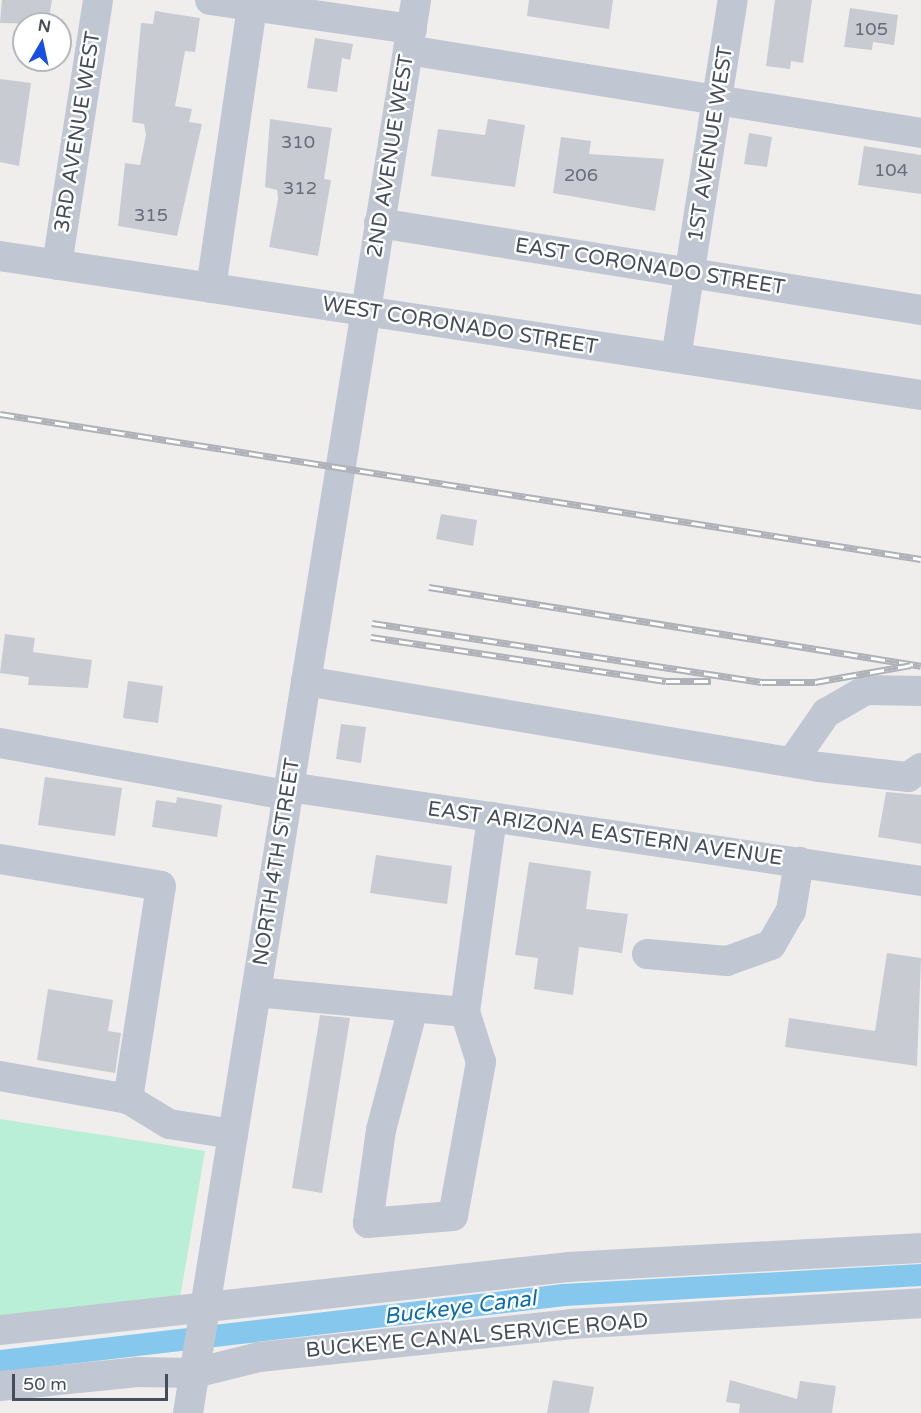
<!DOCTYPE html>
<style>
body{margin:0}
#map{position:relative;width:921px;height:1413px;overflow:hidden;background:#f0eded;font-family:"Varela Round",sans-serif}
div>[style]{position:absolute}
.green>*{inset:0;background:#b9efd6}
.canal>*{height:22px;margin:-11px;padding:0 11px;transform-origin:11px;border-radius:11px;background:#86c8ed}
.building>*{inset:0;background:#c9cbd3}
.minor>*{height:30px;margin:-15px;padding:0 15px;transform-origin:15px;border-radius:15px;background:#c0c7d3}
.rail>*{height:7px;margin-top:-3.5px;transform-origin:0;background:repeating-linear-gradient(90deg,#fff 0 14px,#afb1b8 0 28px);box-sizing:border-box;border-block:2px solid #afb1b8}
span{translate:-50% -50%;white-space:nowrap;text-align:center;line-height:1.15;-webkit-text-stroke:5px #fff;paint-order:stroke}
.number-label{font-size:18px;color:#666c78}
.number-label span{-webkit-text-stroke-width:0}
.street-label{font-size:21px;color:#454d5a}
.water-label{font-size:22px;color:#0a6fa9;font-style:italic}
.north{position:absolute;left:12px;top:12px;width:60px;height:60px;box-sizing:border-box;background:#fff;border:2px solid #b5b8bd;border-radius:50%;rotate:9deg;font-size:16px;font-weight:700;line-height:24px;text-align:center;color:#454d5a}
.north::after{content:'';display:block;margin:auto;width:21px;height:27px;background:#164fe1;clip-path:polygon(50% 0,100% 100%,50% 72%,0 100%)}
.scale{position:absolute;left:12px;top:1374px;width:156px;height:27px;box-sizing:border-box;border:3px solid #454d5a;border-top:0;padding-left:8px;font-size:18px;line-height:21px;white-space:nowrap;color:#454d5a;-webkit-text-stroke:4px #fff;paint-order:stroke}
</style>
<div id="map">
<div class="green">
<i style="clip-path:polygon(0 1119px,205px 1151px,179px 1304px,0 1319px)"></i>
</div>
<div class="canal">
<i style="left:0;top:1361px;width:568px;rotate:-6.67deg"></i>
<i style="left:564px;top:1295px;width:358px;rotate:-3.2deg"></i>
</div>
<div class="building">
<i style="clip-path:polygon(2px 0,52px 0,48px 24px,0 23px)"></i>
<i style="clip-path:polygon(529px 0,613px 0,609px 29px,527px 16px)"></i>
<i style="clip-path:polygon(775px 0,812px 0,803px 63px,791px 61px,790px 69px,766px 66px)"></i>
<i style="clip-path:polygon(850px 8px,898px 15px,894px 45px,873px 42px,872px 50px,844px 47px)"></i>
<i style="clip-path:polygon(155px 11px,200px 18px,195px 52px,185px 51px,175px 106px,192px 109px,189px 122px,202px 124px,177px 236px,118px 226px,125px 163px,140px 165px,146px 135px,144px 124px,132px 122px,141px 23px,153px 24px)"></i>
<i style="clip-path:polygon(315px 38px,353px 44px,350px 60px,342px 58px,337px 92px,307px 88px)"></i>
<i style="clip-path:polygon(0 79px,31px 83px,19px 166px,0 162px)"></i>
<i style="clip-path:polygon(270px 119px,332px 128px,324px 179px,331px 180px,318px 256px,269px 247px,278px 199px,277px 190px,265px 187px)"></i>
<i style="clip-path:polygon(488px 119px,525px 125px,515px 187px,431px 176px,438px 129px,485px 135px)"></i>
<i style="clip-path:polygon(749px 133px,772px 137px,767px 167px,744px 164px)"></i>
<i style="clip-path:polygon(561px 137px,591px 141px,589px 154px,664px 159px,655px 211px,553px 193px)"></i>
<i style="clip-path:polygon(864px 146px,921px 155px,921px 194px,858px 185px)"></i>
<i style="clip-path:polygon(441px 514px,477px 520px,473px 546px,436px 539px)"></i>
<i style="clip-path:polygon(5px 634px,35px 638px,33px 652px,92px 660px,88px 688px,28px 685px,29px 677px,0 673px)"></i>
<i style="clip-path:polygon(128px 681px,163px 686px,158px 723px,123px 718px)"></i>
<i style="clip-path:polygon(341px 724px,366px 727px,361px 763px,336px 759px)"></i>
<i style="clip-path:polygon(45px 777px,122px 788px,115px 836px,38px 825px)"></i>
<i style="clip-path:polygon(886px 792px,921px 795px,921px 844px,878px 837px)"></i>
<i style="clip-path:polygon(177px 797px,222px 805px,217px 837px,152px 827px,156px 800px,176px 803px)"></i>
<i style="clip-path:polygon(376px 855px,452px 866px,447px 904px,370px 893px)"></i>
<i style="clip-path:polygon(529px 862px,591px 871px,586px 909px,628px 914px,622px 953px,579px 947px,573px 995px,534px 989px,538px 958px,515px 955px)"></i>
<i style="clip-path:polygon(887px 953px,921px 958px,917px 1066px,785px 1047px,789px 1018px,875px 1031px)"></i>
<i style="clip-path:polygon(48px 989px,113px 1000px,108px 1031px,121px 1033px,115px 1073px,37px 1060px)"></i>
<i style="clip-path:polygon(320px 1015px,350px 1018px,322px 1193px,292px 1188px)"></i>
<i style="clip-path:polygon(553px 1380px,594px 1387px,589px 1413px,547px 1413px)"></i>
<i style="clip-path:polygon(730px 1380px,797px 1399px,800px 1381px,836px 1386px,832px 1413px,739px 1413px,740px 1404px,726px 1402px)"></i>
</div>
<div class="minor">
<i style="left:210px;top:0;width:204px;rotate:8.2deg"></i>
<i style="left:408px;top:50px;width:520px;rotate:9.19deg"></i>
<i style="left:379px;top:223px;width:549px;rotate:9.12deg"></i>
<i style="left:0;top:256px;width:931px;rotate:8.58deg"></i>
<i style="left:57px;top:265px;width:268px;rotate:-81.2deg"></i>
<i style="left:211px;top:288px;width:285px;rotate:-81.7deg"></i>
<i style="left:676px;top:358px;width:363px;rotate:-81deg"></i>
<i style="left:306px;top:681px;width:520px;rotate:9.52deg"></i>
<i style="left:819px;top:767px;width:90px;rotate:6.4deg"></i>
<i style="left:908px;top:777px;width:16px;rotate:-35deg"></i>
<i style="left:0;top:743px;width:292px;rotate:10.3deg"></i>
<i style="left:792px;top:762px;width:60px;rotate:-55.2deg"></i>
<i style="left:826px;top:713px;width:46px;rotate:-29.9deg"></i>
<i style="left:866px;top:690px;width:55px;rotate:1deg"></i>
<i style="left:289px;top:787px;width:639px;rotate:8.46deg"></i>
<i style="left:0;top:859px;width:163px;rotate:9.5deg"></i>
<i style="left:161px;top:886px;width:216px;rotate:98.8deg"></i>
<i style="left:128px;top:1099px;width:130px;rotate:-169.8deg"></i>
<i style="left:647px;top:954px;width:80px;rotate:5deg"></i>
<i style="left:727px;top:961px;width:47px;rotate:-20deg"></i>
<i style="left:771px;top:945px;width:39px;rotate:-60deg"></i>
<i style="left:791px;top:911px;width:50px;rotate:-80.7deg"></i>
<i style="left:256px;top:992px;width:210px;rotate:5.5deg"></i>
<i style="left:465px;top:1012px;width:197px;rotate:-82.1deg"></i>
<i style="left:413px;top:1008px;width:126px;rotate:104.7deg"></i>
<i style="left:381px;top:1130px;width:94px;rotate:98deg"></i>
<i style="left:368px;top:1223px;width:85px;rotate:-4.7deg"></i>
<i style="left:453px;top:1216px;width:157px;rotate:-79.7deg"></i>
<i style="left:481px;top:1062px;width:52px;rotate:-107.7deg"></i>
<i style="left:128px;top:1099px;width:48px;rotate:31.4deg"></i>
<i style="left:169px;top:1124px;width:65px;rotate:8.9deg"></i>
<i style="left:0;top:1330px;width:571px;rotate:-6.33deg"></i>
<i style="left:568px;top:1267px;width:354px;rotate:-3.1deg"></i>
<i style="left:0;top:1386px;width:138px;rotate:-5.8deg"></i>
<i style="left:137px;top:1372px;width:58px;rotate:1deg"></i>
<i style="left:195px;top:1373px;width:66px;rotate:-14deg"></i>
<i style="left:259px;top:1357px;width:314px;rotate:-6deg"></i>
<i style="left:571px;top:1324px;width:351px;rotate:-3.4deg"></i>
<i style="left:188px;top:1413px;width:1431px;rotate:-80.83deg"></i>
</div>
<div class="rail">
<i style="left:0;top:414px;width:932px;rotate:8.95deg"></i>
<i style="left:429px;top:587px;width:498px;rotate:9.1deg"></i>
<i style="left:372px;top:623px;width:394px;rotate:8.6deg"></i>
<i style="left:762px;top:682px;width:53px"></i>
<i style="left:815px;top:682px;width:97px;rotate:-10deg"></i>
<i style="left:371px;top:637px;width:298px;rotate:8.5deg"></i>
<i style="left:666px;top:681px;width:45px"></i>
</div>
<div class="number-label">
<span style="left:871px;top:29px">105</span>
<span style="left:298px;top:142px">310</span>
<span style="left:891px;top:170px">104</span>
<span style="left:581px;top:175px">206</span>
<span style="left:300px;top:188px">312</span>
<span style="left:151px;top:215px">315</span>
</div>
<div class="street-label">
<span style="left:78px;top:132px;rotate:-81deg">3RD AVENUE WEST</span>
<span style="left:711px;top:144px;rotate:-81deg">1ST AVENUE WEST</span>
<span style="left:391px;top:156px;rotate:-81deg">2ND AVENUE WEST</span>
<span style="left:650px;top:267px;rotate:9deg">EAST CORONADO STREET</span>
<span style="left:460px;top:326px;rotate:9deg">WEST CORONADO STREET</span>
<span style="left:605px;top:834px;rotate:8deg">EAST ARIZONA EASTERN AVENUE</span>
<span style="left:277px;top:862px;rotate:-81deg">NORTH 4TH STREET</span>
<span style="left:477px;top:1336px;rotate:-5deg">BUCKEYE CANAL SERVICE ROAD</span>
</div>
<div class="water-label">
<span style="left:460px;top:1308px;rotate:-7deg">Buckeye Canal</span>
</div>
<div class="north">N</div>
<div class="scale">50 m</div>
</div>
